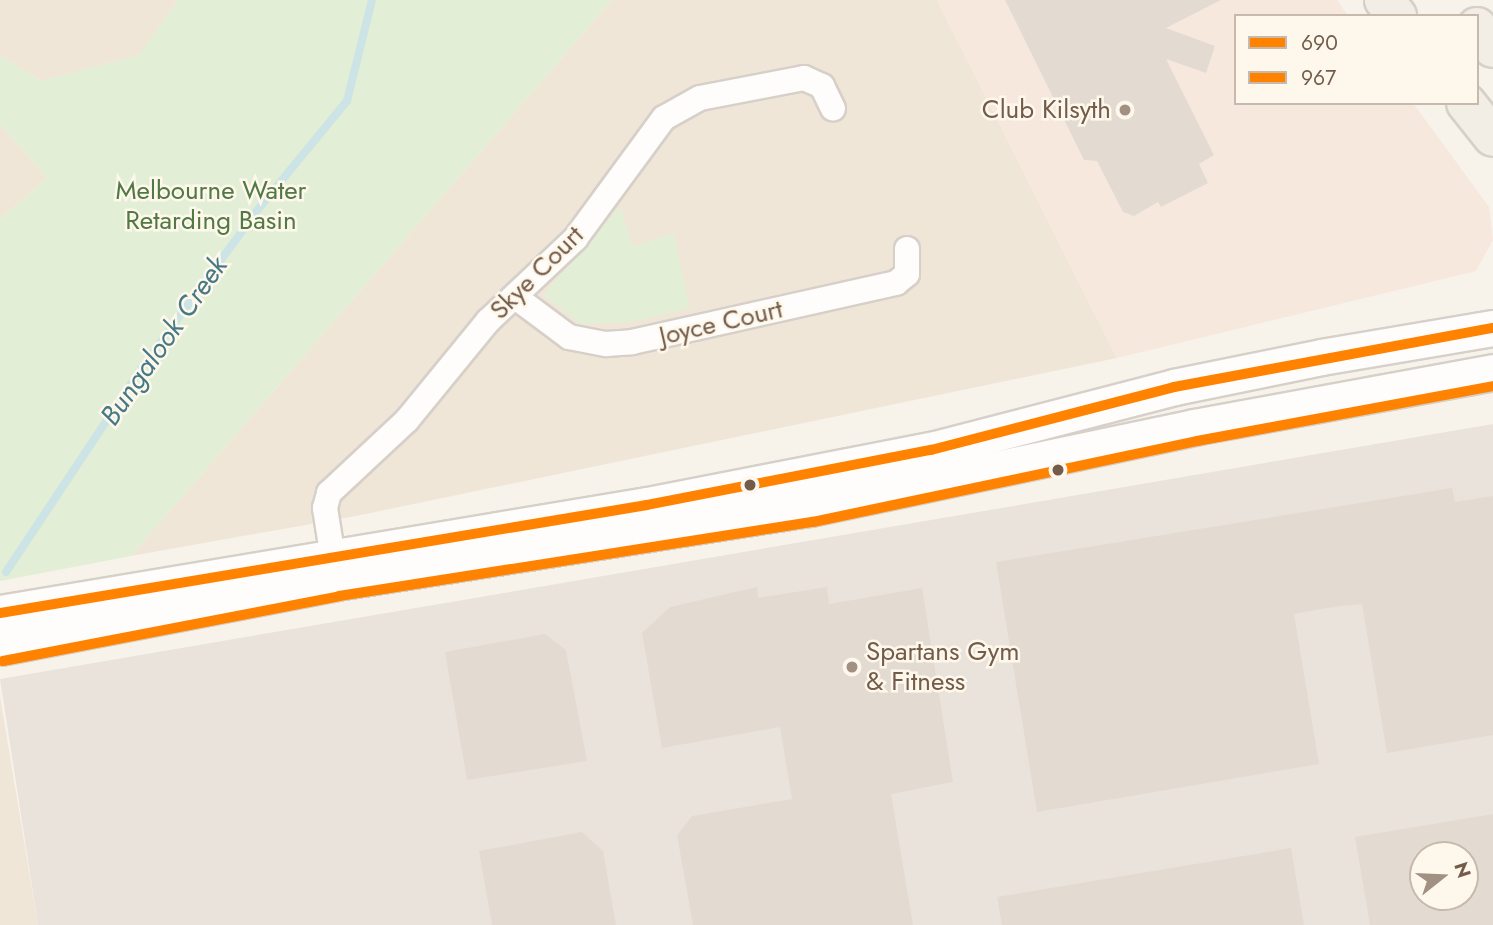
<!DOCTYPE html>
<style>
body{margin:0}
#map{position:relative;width:1493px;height:925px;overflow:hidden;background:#f7f3ea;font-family:Jost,sans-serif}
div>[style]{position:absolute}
.residential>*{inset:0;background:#f0e6d8}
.commercial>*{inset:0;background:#f7e8de}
.industrial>*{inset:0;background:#eae3db}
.green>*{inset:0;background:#e2eed5}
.stream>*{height:8px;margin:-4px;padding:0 4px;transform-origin:4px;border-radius:4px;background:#cce4e6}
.building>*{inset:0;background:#e3dbd2}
.roads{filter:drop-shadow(2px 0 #d6d0c9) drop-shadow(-2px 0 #d6d0c9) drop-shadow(0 2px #d6d0c9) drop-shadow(0 -2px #d6d0c9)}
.street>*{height:24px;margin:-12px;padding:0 12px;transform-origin:12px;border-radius:12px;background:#fefdfc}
.secondary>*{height:35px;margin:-17.5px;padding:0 17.5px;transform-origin:17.5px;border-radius:17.5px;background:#fefdfc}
.primary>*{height:38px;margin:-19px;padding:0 19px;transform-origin:19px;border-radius:19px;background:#f2eee5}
.bus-1>*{height:10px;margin:-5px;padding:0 5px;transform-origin:5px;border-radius:5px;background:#ff8200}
.bus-2>*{height:10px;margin:-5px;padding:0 5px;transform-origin:5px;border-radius:5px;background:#ff8200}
.dots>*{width:19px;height:19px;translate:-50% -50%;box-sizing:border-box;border:4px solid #fef8ec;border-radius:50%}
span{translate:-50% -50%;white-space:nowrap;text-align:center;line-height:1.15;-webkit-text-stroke:5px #fef8ec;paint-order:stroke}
.poi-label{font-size:26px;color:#745c4b}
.right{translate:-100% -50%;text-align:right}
.left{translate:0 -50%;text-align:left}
.park-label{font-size:26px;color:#517943}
.street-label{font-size:26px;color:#745c4b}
.water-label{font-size:28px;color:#467986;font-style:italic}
.legend{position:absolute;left:1234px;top:14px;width:245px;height:91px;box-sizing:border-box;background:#fef8ec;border:2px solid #c7baac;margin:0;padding:9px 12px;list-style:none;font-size:21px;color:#745c4b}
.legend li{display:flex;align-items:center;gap:14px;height:35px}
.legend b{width:35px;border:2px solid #c7baac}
.north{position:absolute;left:1409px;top:841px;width:70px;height:70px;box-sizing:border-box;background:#fef8ec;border:2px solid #c7baac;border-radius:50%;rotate:72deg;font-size:19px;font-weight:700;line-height:28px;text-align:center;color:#745c4b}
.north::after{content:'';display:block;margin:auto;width:24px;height:32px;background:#a29183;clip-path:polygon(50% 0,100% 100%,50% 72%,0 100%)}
</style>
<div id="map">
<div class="residential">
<i style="clip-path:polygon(0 0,178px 0,140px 55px,41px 81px,0 55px)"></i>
<i style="clip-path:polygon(612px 0,937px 0,1117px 358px,356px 516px,131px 556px)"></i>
<i style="clip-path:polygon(0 124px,47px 178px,0 219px)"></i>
<i style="clip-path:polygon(0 696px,38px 925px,0 925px)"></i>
</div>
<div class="commercial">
<i style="clip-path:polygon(937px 0,1337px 0,1348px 16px,1236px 16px,1236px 103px,1413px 103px,1489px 207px,1493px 240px,1476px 271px,1117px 358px)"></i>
</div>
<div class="industrial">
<i style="clip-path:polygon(evenodd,1493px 424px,1493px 925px,38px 925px,0 679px,1493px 424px,1423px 855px,1465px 855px,1465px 897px,1423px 897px,1423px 855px)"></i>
</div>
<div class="green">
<i style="clip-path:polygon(178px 0,612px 0,131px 556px,0 581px,0 219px,47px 178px,0 124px,0 55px,41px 81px,139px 55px)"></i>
<i style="clip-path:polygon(620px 206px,633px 246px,674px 233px,690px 308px,632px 322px,581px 324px,543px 295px)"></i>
</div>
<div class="stream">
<i style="left:6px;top:572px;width:247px;rotate:-56.4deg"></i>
<i style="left:143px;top:366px;width:196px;rotate:-53.7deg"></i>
<i style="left:259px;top:208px;width:139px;rotate:-50.6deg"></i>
<i style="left:347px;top:101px;width:104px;rotate:-76.1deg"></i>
</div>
<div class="building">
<i style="clip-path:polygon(1005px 0,1221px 0,1166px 28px,1215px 46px,1206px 73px,1166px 59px,1214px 155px,1199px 164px,1208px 183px,1161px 207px,1158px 202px,1134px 216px,1123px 212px,1097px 161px,1084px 160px)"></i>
<i style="clip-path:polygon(1452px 488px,1455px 502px,1493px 496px,1493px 735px,1387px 753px,1362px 604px,1339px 606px,1294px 614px,1319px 764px,1037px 812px,996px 562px)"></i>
<i style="clip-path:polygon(757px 587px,758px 598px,827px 587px,829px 604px,922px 588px,953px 782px,891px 794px,913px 925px,693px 925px,677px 835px,692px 816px,792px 799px,780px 727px,662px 748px,642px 633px,670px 607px)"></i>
<i style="clip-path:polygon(545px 634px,566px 650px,587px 761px,467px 780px,445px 652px)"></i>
<i style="clip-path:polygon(evenodd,1493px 814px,1493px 925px,1370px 925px,1355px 837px,1493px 814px,1423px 855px,1465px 855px,1465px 897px,1423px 897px,1423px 855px)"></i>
<i style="clip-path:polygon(582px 832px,603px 851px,616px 925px,492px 925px,479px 851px)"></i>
<i style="clip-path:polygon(1291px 848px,1304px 925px,1002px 925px,997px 897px)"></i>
</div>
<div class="roads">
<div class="street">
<i style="left:518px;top:299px;width:64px;rotate:36.7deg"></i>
<i style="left:569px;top:337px;width:38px;rotate:11deg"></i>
<i style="left:606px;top:344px;width:26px;rotate:-4deg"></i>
<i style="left:632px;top:342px;width:271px;rotate:-12.6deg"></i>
<i style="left:896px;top:283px;width:14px;rotate:-39deg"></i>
<i style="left:907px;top:274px;width:25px;rotate:-90deg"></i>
<i style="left:335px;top:571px;width:64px;rotate:-99deg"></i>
<i style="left:325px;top:508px;width:16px;rotate:-75deg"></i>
<i style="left:329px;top:493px;width:107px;rotate:-43.1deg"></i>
<i style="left:407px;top:420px;width:128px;rotate:-50.7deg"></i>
<i style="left:488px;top:321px;width:120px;rotate:-43.3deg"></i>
<i style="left:575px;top:239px;width:150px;rotate:-53.7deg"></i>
<i style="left:664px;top:118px;width:41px;rotate:-29.1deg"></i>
<i style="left:700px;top:98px;width:106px;rotate:-10.9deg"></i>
<i style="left:804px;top:78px;width:20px;rotate:24deg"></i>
<i style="left:822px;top:86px;width:25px;rotate:64deg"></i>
</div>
<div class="secondary">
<i style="left:0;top:613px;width:656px;rotate:-9.48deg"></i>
<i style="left:647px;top:505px;width:289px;rotate:-11deg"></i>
<i style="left:931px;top:450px;width:251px;rotate:-14.5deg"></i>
<i style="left:1174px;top:387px;width:150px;rotate:-11.5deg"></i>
<i style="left:1321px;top:357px;width:174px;rotate:-9.6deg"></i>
<i style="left:0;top:647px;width:343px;rotate:-10.9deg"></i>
<i style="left:337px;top:582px;width:479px;rotate:-8.9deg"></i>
<i style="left:810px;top:508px;width:392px;rotate:-11.9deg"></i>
<i style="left:1194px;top:427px;width:304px;rotate:-10.4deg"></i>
</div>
<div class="primary">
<i style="left:1384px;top:0;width:21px;rotate:51deg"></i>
<i style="left:1477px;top:27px;width:26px;rotate:53deg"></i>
<i style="left:1466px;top:103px;width:43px;rotate:51.5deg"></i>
</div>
</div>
<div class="bus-1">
<i style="left:0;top:613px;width:656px;rotate:-9.48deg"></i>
<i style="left:647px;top:505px;width:289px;rotate:-11deg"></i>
<i style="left:931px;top:450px;width:251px;rotate:-14.5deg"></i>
<i style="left:1174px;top:387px;width:324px;rotate:-10.5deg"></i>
</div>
<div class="bus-2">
<i style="left:3px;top:661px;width:342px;rotate:-10.9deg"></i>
<i style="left:339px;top:596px;width:480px;rotate:-8.9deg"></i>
<i style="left:813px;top:522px;width:392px;rotate:-11.9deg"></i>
<i style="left:1197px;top:441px;width:301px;rotate:-10.5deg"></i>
</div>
<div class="dots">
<i style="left:1125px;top:110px;background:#a29183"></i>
<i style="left:1058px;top:470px;background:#745c4b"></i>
<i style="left:750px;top:485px;background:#745c4b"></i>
<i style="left:852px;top:667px;background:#a29183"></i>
</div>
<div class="poi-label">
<span class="right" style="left:1111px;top:110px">Club Kilsyth</span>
<span class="left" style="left:866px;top:667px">Spartans Gym<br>&amp; Fitness</span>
</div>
<div class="park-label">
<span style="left:211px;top:206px">Melbourne Water<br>Retarding Basin</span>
</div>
<div class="street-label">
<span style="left:537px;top:273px;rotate:-45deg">Skye Court</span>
<span style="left:721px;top:323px;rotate:-13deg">Joyce Court</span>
</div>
<div class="water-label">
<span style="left:164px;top:341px;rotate:-55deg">Bungalook Creek</span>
</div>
<ul class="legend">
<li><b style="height:9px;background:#ff8200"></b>690</li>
<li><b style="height:9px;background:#ff8200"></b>967</li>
</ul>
<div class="north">N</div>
</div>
